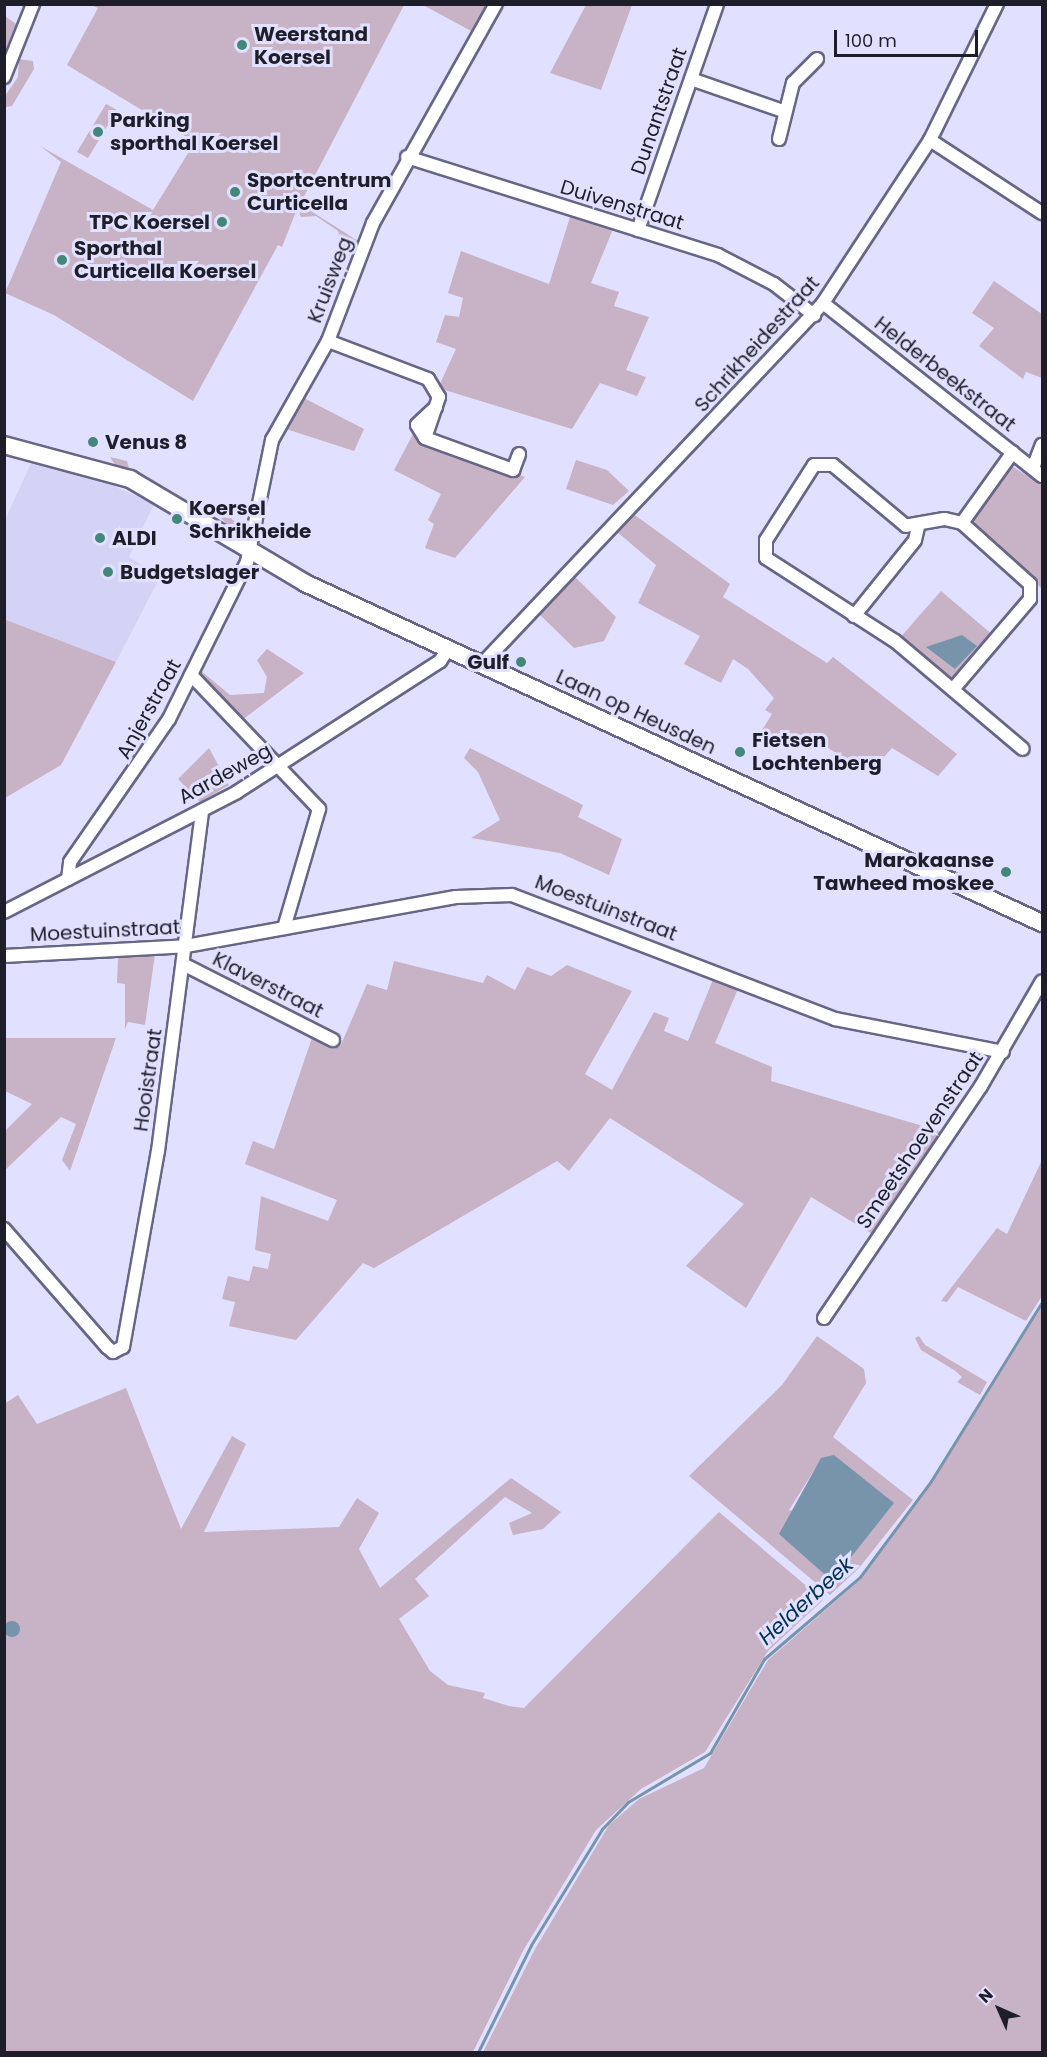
<!DOCTYPE html>
<style>
body{margin:0}
#map{position:relative;width:1047px;height:2057px;overflow:hidden;background:#e1e0fe;font-family:Poppins,sans-serif}
div>[style]{position:absolute}
.built>*{inset:0;background:#d4d3f6}
.green>*{inset:0;background:#c7b3c5}
.water>*{inset:0;background:#7894ab}
.round{border-radius:50%}
.stream>*{height:3px;margin:-1.5px;padding:0 1.5px;transform-origin:1.5px;border-radius:1.5px;background:#7894ab}
.roads{filter:drop-shadow(2px 0 #676686) drop-shadow(-2px 0 #676686) drop-shadow(0 2px #676686) drop-shadow(0 -2px #676686)}
.street>*{height:12px;margin:-6px;padding:0 6px;transform-origin:6px;border-radius:6px;background:#fff}
.secondary>*{height:16px;margin:-8px;padding:0 8px;transform-origin:8px;border-radius:8px;background:#fff}
.dots>*{width:16px;height:16px;translate:-50% -50%;box-sizing:border-box;border:3px solid #e1e0fe;border-radius:50%}
span{translate:-50% -50%;white-space:nowrap;text-align:center;line-height:1.15;-webkit-text-stroke:6px #e1e0fe;paint-order:stroke}
.poi-label{font-size:20px;color:#1e1e2b;font-weight:700}
.left{translate:0 -50%;text-align:left}
.right{translate:-100% -50%;text-align:right}
.street-label{font-size:20px;color:#1e1e2b}
.water-label{font-size:21px;color:#003151;font-style:italic}
.frame{position:absolute;inset:0;border:6px solid #1e1e2b;pointer-events:none}
.north{position:absolute;left:969px;top:1979px;width:60px;height:60px;-webkit-text-stroke:4px #e1e0fe;paint-order:stroke;rotate:315deg;font-size:16px;font-weight:700;line-height:24px;text-align:center;color:#1e1e2b}
.north::after{content:'';display:block;margin:auto;width:21px;height:27px;background:#1e1e2b;clip-path:polygon(50% 0,100% 100%,50% 72%,0 100%)}
.scale{position:absolute;left:834px;top:30px;width:144px;height:27px;box-sizing:border-box;border:3px solid #1e1e2b;border-top:0;padding-left:8px;font-size:18px;line-height:21px;white-space:nowrap;color:#1e1e2b;-webkit-text-stroke:4px #e1e0fe;paint-order:stroke}
</style>
<div id="map">
<div class="built">
<i style="clip-path:polygon(32px 461px,89px 475px,154px 504px,129px 557px,160px 577px,116px 662px,5px 619px,5px 520px)"></i>
</div>
<div class="green">
<i style="clip-path:polygon(91px 5px,404px 5px,300px 204px,358px 241px,353px 252px,345px 256px,338px 231px,316px 216px,301px 217px,297px 209px,282px 247px,278px 245px,193px 401px,54px 315px,5px 293px,61px 162px,40px 146px,153px 210px,195px 142px,67px 65px,98px 8px)"></i>
<i style="clip-path:polygon(423px 5px,489px 5px,473px 32px)"></i>
<i style="clip-path:polygon(586px 5px,632px 5px,601px 90px,550px 73px)"></i>
<i style="clip-path:polygon(5px 16px,16px 24px,5px 51px)"></i>
<i style="clip-path:polygon(19px 59px,33px 61px,34px 69px,12px 106px,6px 107px,5px 96px,18px 77px)"></i>
<i style="clip-path:polygon(106px 104px,117px 110px,88px 158px,77px 152px)"></i>
<i style="clip-path:polygon(571px 214px,613px 229px,591px 283px,619px 292px,614px 306px,649px 317px,626px 370px,646px 377px,637px 396px,600px 383px,572px 429px,438px 388px,456px 349px,436px 342px,445px 315px,459px 317px,463px 298px,448px 293px,461px 251px,549px 284px)"></i>
<i style="clip-path:polygon(994px 281px,1042px 314px,1042px 378px,1026px 372px,1023px 379px,979px 346px,994px 328px,972px 313px)"></i>
<i style="clip-path:polygon(300px 396px,364px 429px,354px 451px,283px 428px)"></i>
<i style="clip-path:polygon(413px 434px,525px 477px,455px 558px,425px 548px,434px 524px,428px 520px,441px 494px,394px 470px)"></i>
<i style="clip-path:polygon(110px 457px,127px 461px,129px 468px,117px 468px)"></i>
<i style="clip-path:polygon(576px 460px,607px 470px,629px 491px,613px 505px,566px 489px)"></i>
<i style="clip-path:polygon(1010px 465px,1042px 485px,1042px 589px,971px 523px)"></i>
<i style="clip-path:polygon(225px 512px,236px 523px,235px 533px,220px 517px)"></i>
<i style="clip-path:polygon(632px 513px,730px 584px,723px 597px,827px 663px,833px 657px,957px 754px,938px 776px,892px 748px,869px 774px,811px 737px,804px 745px,794px 737px,788px 750px,759px 735px,772px 714px,765px 710px,774px 698px,748px 669px,733px 659px,721px 683px,684px 664px,700px 636px,638px 603px,656px 565px,616px 531px)"></i>
<i style="clip-path:polygon(573px 575px,616px 617px,604px 641px,574px 648px,537px 612px)"></i>
<i style="clip-path:polygon(941px 591px,994px 636px,953px 680px,898px 640px)"></i>
<i style="clip-path:polygon(4px 619px,116px 662px,61px 765px,5px 798px)"></i>
<i style="clip-path:polygon(267px 649px,304px 673px,242px 720px,197px 677px,200px 670px,230px 695px,264px 693px,267px 677px,257px 660px)"></i>
<i style="clip-path:polygon(209px 748px,229px 785px,200px 802px,178px 779px)"></i>
<i style="clip-path:polygon(470px 748px,583px 805px,578px 817px,622px 839px,609px 875px,560px 853px,471px 838px,500px 820px,478px 772px,464px 758px)"></i>
<i style="clip-path:polygon(155px 954px,145px 1025px,128px 1022px,125px 1029px,125px 984px,117px 983px,118px 958px)"></i>
<i style="clip-path:polygon(394px 961px,483px 983px,487px 975px,515px 990px,527px 967px,551px 976px,567px 965px,632px 991px,585px 1074px,612px 1090px,654px 1012px,669px 1018px,664px 1031px,688px 1041px,714px 977px,738px 989px,715px 1043px,772px 1067px,771px 1081px,943px 1132px,874px 1235px,811px 1197px,746px 1308px,686px 1266px,744px 1204px,610px 1118px,569px 1171px,557px 1161px,374px 1268px,363px 1263px,296px 1340px,229px 1326px,235px 1302px,222px 1299px,228px 1276px,249px 1281px,253px 1266px,268px 1269px,271px 1254px,255px 1250px,261px 1196px,328px 1221px,337px 1200px,245px 1164px,253px 1141px,274px 1149px,313px 1035px,340px 1047px,367px 984px,387px 990px)"></i>
<i style="clip-path:polygon(5px 1038px,116px 1038px,70px 1171px,62px 1160px,76px 1124px,61px 1117px,5px 1170px,5px 1131px,32px 1104px,5px 1091px)"></i>
<i style="clip-path:polygon(1042px 1160px,1042px 1296px,1026px 1321px,958px 1287px,947px 1302px,941px 1301px,997px 1228px,1007px 1234px)"></i>
<i style="clip-path:polygon(1042px 1306px,1042px 2052px,483px 2052px,535px 1949px,609px 1825px,639px 1799px,704px 1768px,768px 1660px,862px 1578px,933px 1481px)"></i>
<i style="clip-path:polygon(evenodd,817px 1336px,864px 1369px,866px 1383px,833px 1437px,913px 1500px,859px 1568px,830px 1595px,689px 1476px,782px 1385px,817px 1336px,822px 1458px,893px 1503px,877px 1523px,789px 1510px,822px 1458px)"></i>
<i style="clip-path:polygon(919px 1336px,925px 1345px,987px 1382px,980px 1395px,957px 1382px,962px 1377px,954px 1370px,921px 1350px,915px 1338px)"></i>
<i style="clip-path:polygon(126px 1388px,181px 1529px,232px 1436px,246px 1444px,204px 1532px,339px 1527px,357px 1498px,379px 1513px,359px 1549px,380px 1588px,511px 1478px,561px 1512px,543px 1529px,513px 1535px,509px 1523px,532px 1513px,505px 1497px,415px 1579px,429px 1596px,399px 1619px,430px 1671px,448px 1685px,485px 1693px,483px 1698px,509px 1706px,524px 1708px,719px 1512px,823px 1600px,768px 1651px,705px 1752px,641px 1789px,596px 1830px,523px 1951px,473px 2052px,5px 2052px,4px 1404px,18px 1395px,37px 1424px)"></i>
</div>
<div class="water">
<i style="clip-path:polygon(962px 635px,977px 646px,955px 669px,926px 647px)"></i>
<i style="clip-path:polygon(834px 1455px,894px 1503px,832px 1581px,779px 1534px,821px 1458px)"></i>
<i class="round" style="left:4px;top:1621px;width:16px;height:16px"></i>
</div>
<div class="stream">
<i style="left:478px;top:2052px;width:119px;rotate:-63.6deg"></i>
<i style="left:531px;top:1945px;width:136px;rotate:-58.5deg"></i>
<i style="left:602px;top:1829px;width:37px;rotate:-46deg"></i>
<i style="left:628px;top:1802px;width:96px;rotate:-30.9deg"></i>
<i style="left:710px;top:1753px;width:108px;rotate:-60.1deg"></i>
<i style="left:764px;top:1659px;width:126px;rotate:-40.5deg"></i>
<i style="left:860px;top:1577px;width:119px;rotate:-53.5deg"></i>
<i style="left:931px;top:1481px;width:211px;rotate:-58.2deg"></i>
</div>
<div class="roads">
<div class="street">
<i style="left:4px;top:77px;width:79px;rotate:-68.3deg"></i>
<i style="left:691px;top:79px;width:97px;rotate:19.2deg"></i>
<i style="left:779px;top:139px;width:58px;rotate:-76deg"></i>
<i style="left:793px;top:83px;width:34px;rotate:-45deg"></i>
<i style="left:930px;top:140px;width:134px;rotate:33.1deg"></i>
<i style="left:407px;top:157px;width:326px;rotate:17.5deg"></i>
<i style="left:718px;top:255px;width:63px;rotate:27.4deg"></i>
<i style="left:774px;top:284px;width:51px;rotate:37.8deg"></i>
<i style="left:638px;top:230px;width:239px;rotate:-70.7deg"></i>
<i style="left:823px;top:303px;width:279px;rotate:38.3deg"></i>
<i style="left:328px;top:341px;width:107px;rotate:20.8deg"></i>
<i style="left:428px;top:379px;width:21px;rotate:59deg"></i>
<i style="left:439px;top:397px;width:43px;rotate:108.9deg"></i>
<i style="left:436px;top:407px;width:26px;rotate:137deg"></i>
<i style="left:417px;top:425px;width:15px;rotate:58deg"></i>
<i style="left:425px;top:438px;width:94px;rotate:20deg"></i>
<i style="left:513px;top:470px;width:17px;rotate:-69deg"></i>
<i style="left:1033px;top:468px;width:25px;rotate:-69deg"></i>
<i style="left:962px;top:523px;width:87px;rotate:-54.3deg"></i>
<i style="left:854px;top:616px;width:97px;rotate:-51.2deg"></i>
<i style="left:915px;top:540px;width:13px;rotate:-77deg"></i>
<i style="left:483px;top:663px;width:495px;rotate:-46.6deg"></i>
<i style="left:823px;top:303px;width:195px;rotate:-56.7deg"></i>
<i style="left:930px;top:140px;width:152px;rotate:-63.8deg"></i>
<i style="left:191px;top:675px;width:185px;rotate:46.3deg"></i>
<i style="left:319px;top:809px;width:124px;rotate:106.4deg"></i>
<i style="left:954px;top:688px;width:117px;rotate:-49.5deg"></i>
<i style="left:1030px;top:599px;width:15px;rotate:-90deg"></i>
<i style="left:1030px;top:584px;width:91px;rotate:-138.1deg"></i>
<i style="left:962px;top:523px;width:18px;rotate:-167deg"></i>
<i style="left:944px;top:519px;width:39px;rotate:170deg"></i>
<i style="left:906px;top:526px;width:95px;rotate:-140.1deg"></i>
<i style="left:833px;top:465px;width:19px;rotate:180deg"></i>
<i style="left:814px;top:465px;width:89px;rotate:122.6deg"></i>
<i style="left:766px;top:540px;width:18px;rotate:90deg"></i>
<i style="left:766px;top:558px;width:153px;rotate:32.8deg"></i>
<i style="left:895px;top:641px;width:167px;rotate:40.2deg"></i>
<i style="left:68px;top:879px;width:17px;rotate:-83deg"></i>
<i style="left:70px;top:862px;width:174px;rotate:-55.3deg"></i>
<i style="left:169px;top:719px;width:175px;rotate:-63.6deg"></i>
<i style="left:247px;top:562px;width:125px;rotate:-78.4deg"></i>
<i style="left:272px;top:440px;width:114px;rotate:-60.5deg"></i>
<i style="left:328px;top:341px;width:126px;rotate:-69.1deg"></i>
<i style="left:373px;top:223px;width:251px;rotate:-60.7deg"></i>
<i style="left:4px;top:912px;width:262px;rotate:-27.2deg"></i>
<i style="left:237px;top:792px;width:242px;rotate:-32.8deg"></i>
<i style="left:440px;top:661px;width:16px;rotate:-55deg"></i>
<i style="left:4px;top:956px;width:182px;rotate:-3.1deg"></i>
<i style="left:186px;top:946px;width:274px;rotate:-10.3deg"></i>
<i style="left:456px;top:897px;width:56px;rotate:-2deg"></i>
<i style="left:512px;top:895px;width:346px;rotate:21deg"></i>
<i style="left:835px;top:1019px;width:171px;rotate:11.1deg"></i>
<i style="left:185px;top:965px;width:166px;rotate:26.9deg"></i>
<i style="left:4px;top:1229px;width:157px;rotate:48.9deg"></i>
<i style="left:107px;top:1347px;width:8px;rotate:40deg"></i>
<i style="left:113px;top:1352px;width:11px;rotate:-27deg"></i>
<i style="left:123px;top:1347px;width:199px;rotate:-79.9deg"></i>
<i style="left:158px;top:1151px;width:343px;rotate:-82.6deg"></i>
<i style="left:824px;top:1318px;width:280px;rotate:-55.9deg"></i>
<i style="left:981px;top:1086px;width:121px;rotate:-59.8deg"></i>
</div>
<div class="secondary">
<i style="left:4px;top:445px;width:131px;rotate:15.1deg"></i>
<i style="left:130px;top:479px;width:204px;rotate:30.7deg"></i>
<i style="left:305px;top:583px;width:812px;rotate:24.77deg"></i>
</div>
</div>
<div class="dots">
<i style="left:242px;top:45px;background:#43877a"></i>
<i style="left:98px;top:132px;background:#43877a"></i>
<i style="left:235px;top:192px;background:#43877a"></i>
<i style="left:222px;top:222px;background:#43877a"></i>
<i style="left:62px;top:260px;background:#43877a"></i>
<i style="left:93px;top:442px;background:#43877a"></i>
<i style="left:177px;top:519px;background:#43877a"></i>
<i style="left:100px;top:538px;background:#43877a"></i>
<i style="left:108px;top:572px;background:#43877a"></i>
<i style="left:521px;top:662px;background:#43877a"></i>
<i style="left:740px;top:752px;background:#43877a"></i>
<i style="left:1006px;top:872px;background:#43877a"></i>
</div>
<div class="poi-label">
<span class="left" style="left:254px;top:46px">Weerstand<br>Koersel</span>
<span class="left" style="left:110px;top:132px">Parking<br>sporthal Koersel</span>
<span class="left" style="left:247px;top:192px">Sportcentrum<br>Curticella</span>
<span class="right" style="left:210px;top:222px">TPC Koersel</span>
<span class="left" style="left:74px;top:260px">Sporthal<br>Curticella Koersel</span>
<span class="left" style="left:105px;top:442px">Venus 8</span>
<span class="left" style="left:189px;top:520px">Koersel<br>Schrikheide</span>
<span class="left" style="left:112px;top:538px">ALDI</span>
<span class="left" style="left:120px;top:572px">Budgetslager</span>
<span class="right" style="left:509px;top:662px">Gulf</span>
<span class="left" style="left:752px;top:752px">Fietsen<br>Lochtenberg</span>
<span class="right" style="left:994px;top:872px">Marokaanse<br>Tawheed moskee</span>
</div>
<div class="street-label">
<span style="left:659px;top:111px;rotate:-71deg">Dunantstraat</span>
<span style="left:622px;top:205px;rotate:17deg">Duivenstraat</span>
<span style="left:330px;top:280px;rotate:-69deg">Kruisweg</span>
<span style="left:757px;top:344px;rotate:-48deg">Schrikheidestraat</span>
<span style="left:945px;top:374px;rotate:38deg">Helderbeekstraat</span>
<span style="left:149px;top:709px;rotate:-61deg">Anjerstraat</span>
<span style="left:636px;top:712px;rotate:25deg">Laan op Heusden</span>
<span style="left:225px;top:774px;rotate:-29deg">Aardeweg</span>
<span style="left:606px;top:908px;rotate:21deg">Moestuinstraat</span>
<span style="left:105px;top:931px;rotate:-3deg">Moestuinstraat</span>
<span style="left:268px;top:985px;rotate:27deg">Klaverstraat</span>
<span style="left:148px;top:1080px;rotate:-82deg">Hooistraat</span>
<span style="left:920px;top:1140px;rotate:-56deg">Smeetshoevenstraat</span>
</div>
<div class="water-label">
<span style="left:806px;top:1601px;rotate:-42deg">Helderbeek</span>
</div>
<div class="frame"></div>
<div class="north">N</div>
<div class="scale">100 m</div>
</div>
